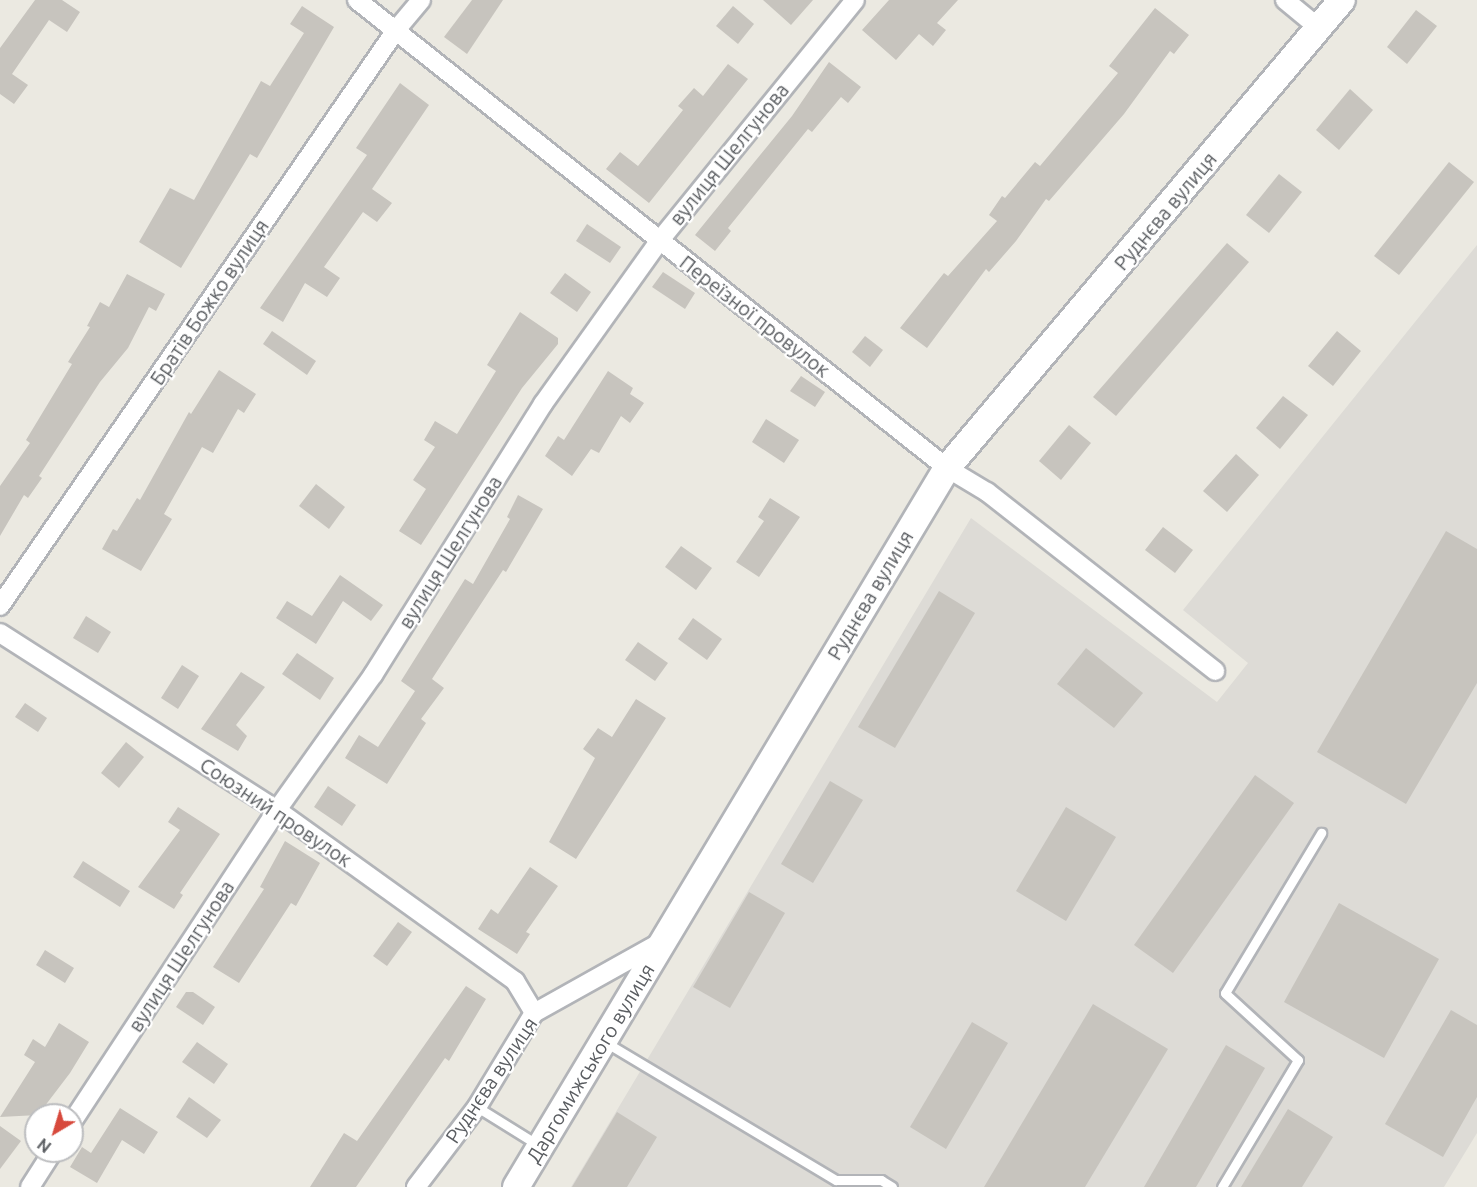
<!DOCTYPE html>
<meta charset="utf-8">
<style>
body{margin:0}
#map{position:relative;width:1477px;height:1187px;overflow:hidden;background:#ebe9e1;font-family:Ubuntu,sans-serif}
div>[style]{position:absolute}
.industrial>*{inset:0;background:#dddbd6}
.building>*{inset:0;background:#c7c4be}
.roads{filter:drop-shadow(2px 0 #b2b4b8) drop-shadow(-2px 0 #b2b4b8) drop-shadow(0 2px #b2b4b8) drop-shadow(0 -2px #b2b4b8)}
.lane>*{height:9px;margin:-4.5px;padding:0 4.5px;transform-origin:4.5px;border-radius:4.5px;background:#fff}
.street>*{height:18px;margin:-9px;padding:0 9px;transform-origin:9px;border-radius:9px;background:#fff}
.secondary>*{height:26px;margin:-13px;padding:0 13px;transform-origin:13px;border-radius:13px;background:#fff}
span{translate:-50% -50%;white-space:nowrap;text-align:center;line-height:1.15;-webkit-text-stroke:4.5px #fff;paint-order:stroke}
.street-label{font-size:20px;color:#5a5d61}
.north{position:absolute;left:24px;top:1103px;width:60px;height:60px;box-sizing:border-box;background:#fff;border:2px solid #bdbec0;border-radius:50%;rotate:218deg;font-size:16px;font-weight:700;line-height:24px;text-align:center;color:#5a5d61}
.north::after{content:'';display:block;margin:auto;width:21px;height:27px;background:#d7493c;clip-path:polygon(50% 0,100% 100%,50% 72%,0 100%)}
</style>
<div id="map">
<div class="industrial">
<i style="clip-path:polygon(1477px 245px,1477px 1133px,1444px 1187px,571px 1187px,971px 518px,1217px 702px,1248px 663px,1183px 610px)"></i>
</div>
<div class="building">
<i style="clip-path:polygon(35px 0,62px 0,80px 12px,67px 32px,49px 20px,12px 74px,28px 85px,14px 104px,0 94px,0 48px)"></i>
<i style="clip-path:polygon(472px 0,503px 0,467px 54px,444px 37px)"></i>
<i style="clip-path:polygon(763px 0,813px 0,791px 25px)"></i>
<i style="clip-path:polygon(889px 0,958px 0,937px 23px,946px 30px,933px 46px,919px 34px,896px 60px,862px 30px)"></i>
<i style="clip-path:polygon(302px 6px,334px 27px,257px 158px,250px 154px,181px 268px,139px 242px,170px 188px,194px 200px,261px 81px,270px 86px,304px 33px,290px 24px)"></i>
<i style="clip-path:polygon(733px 6px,754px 24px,738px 44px,716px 26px)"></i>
<i style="clip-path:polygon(1155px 8px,1189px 35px,1174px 54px,1170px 51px,1124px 114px,1049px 201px,1046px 199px,1016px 241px,989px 272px,986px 269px,927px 348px,900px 328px,944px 273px,948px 276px,997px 221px,989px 215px,1002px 196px,1005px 198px,1035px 162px,1040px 166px,1118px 73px,1109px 66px)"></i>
<i style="clip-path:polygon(1416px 10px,1437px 26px,1407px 64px,1387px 47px)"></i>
<i style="clip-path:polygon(829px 62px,861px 87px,848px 103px,841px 97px,812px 132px,808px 129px,728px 228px,731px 231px,715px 251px,695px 235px,792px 116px)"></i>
<i style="clip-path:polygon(728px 64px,748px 79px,649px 203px,606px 169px,620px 152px,638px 166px,683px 110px,678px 106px,694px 88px,703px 96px)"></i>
<i style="clip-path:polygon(400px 83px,429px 105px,372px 189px,392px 203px,377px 222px,363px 212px,324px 267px,340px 278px,327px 297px,305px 283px,283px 322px,260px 308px,367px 155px,356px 148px)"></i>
<i style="clip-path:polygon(1350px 89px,1373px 110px,1339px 150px,1316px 130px)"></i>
<i style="clip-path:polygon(1449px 162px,1474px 182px,1399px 275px,1374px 256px)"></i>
<i style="clip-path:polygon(1279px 174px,1302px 192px,1269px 233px,1246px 215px)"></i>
<i style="clip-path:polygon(587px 224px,621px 247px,610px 263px,576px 241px)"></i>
<i style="clip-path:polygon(1227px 243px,1249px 262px,1116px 416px,1093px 397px)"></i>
<i style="clip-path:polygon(663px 272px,695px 293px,685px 309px,652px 287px)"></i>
<i style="clip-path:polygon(565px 273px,591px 292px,577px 312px,550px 293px)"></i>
<i style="clip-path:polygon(127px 274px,165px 294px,156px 311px,149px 307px,128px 348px,100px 382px,39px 476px,42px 478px,28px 498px,24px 495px,0 536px,0 486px,30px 443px,26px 440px,72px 364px,68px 362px,90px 327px,87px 326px,100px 302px,109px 307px)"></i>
<i style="clip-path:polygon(520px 312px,558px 338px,558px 344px,522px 388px,421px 545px,399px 531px,426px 489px,413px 480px,435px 447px,424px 440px,435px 421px,457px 434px,496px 371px,487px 365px)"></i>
<i style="clip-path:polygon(272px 331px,316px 361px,307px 375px,263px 344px)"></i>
<i style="clip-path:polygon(1337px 331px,1361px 351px,1333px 386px,1308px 366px)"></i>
<i style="clip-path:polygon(865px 336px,883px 350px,870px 367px,852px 352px)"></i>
<i style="clip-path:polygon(219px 370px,256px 394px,244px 413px,238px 409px,213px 453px,202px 447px,164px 514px,172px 519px,141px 571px,102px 549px,113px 529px,117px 531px,137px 498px,140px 500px,189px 412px,191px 414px)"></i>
<i style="clip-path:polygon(608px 371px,633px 388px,630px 394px,644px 403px,630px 423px,621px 416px,599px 453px,591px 449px,572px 476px,545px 456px,558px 436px,564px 440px)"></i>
<i style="clip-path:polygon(801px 376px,825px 392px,815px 407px,790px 391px)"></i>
<i style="clip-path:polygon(1283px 396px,1308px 415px,1280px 449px,1256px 428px)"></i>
<i style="clip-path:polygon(766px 419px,799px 440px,784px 463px,752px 442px)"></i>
<i style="clip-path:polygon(1069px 425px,1091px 443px,1061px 480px,1039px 461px)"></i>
<i style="clip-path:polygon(1236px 454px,1259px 475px,1227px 512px,1203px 491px)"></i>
<i style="clip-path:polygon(316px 484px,345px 507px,329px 529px,299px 506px)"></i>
<i style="clip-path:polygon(518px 495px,543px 509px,506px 572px,503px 570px,432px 679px,444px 688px,421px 719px,426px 723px,387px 784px,345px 758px,359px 735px,378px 747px,415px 691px,401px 681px,465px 579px,473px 584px,510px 519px,507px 517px)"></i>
<i style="clip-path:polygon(770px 498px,800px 517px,759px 577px,736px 562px,764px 521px,758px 517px)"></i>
<i style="clip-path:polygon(1163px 527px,1193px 550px,1175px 573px,1145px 550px)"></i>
<i style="clip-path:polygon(1446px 531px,1477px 549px,1477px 683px,1406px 804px,1317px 752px)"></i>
<i style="clip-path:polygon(681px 546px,712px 568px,696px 590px,665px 567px)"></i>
<i style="clip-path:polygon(340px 575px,383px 605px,371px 621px,343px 601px,316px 644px,276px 618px,287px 601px,312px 616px)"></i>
<i style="clip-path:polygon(939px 591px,975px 613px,895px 748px,858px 727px)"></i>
<i style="clip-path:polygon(86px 616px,111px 632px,98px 653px,73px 638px)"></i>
<i style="clip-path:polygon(693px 618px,722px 639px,707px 660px,678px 639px)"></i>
<i style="clip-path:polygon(638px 642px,668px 663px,655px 681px,625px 660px)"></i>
<i style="clip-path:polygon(1086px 648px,1143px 693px,1114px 728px,1057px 684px)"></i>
<i style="clip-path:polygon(297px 653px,334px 678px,320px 700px,282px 674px)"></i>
<i style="clip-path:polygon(182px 665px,199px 676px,178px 709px,161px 698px)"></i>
<i style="clip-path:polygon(241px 672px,265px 687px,236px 725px,247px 736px,238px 751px,201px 729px)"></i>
<i style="clip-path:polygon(636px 699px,666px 718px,576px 859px,549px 842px,595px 758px,583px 749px,598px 728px,612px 737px)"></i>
<i style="clip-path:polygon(25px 703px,47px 718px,38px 732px,15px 717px)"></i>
<i style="clip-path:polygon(126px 742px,144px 757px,119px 788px,101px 773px)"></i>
<i style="clip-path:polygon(1255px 775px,1294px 803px,1173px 973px,1134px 945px)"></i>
<i style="clip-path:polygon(830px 781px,863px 800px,813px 883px,781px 864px)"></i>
<i style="clip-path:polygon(328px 786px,356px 805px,342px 826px,314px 807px)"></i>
<i style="clip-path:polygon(178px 807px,220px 834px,180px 893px,183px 895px,174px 909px,138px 887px,180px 830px,168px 822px)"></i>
<i style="clip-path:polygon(1066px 807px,1116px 837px,1066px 921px,1016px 891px)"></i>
<i style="clip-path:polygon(285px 841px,320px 863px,296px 906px,291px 903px,239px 983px,213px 967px,264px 889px,260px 887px)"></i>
<i style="clip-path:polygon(83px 861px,130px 891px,120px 907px,73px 877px)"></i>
<i style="clip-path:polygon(530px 867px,558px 886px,526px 932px,530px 934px,517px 954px,478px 929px,491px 909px,498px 914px)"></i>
<i style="clip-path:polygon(749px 892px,785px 913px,730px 1008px,693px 987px)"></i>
<i style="clip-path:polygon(1339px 903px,1439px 959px,1384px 1058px,1284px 1002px)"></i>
<i style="clip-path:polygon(398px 922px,412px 932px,387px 966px,373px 956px)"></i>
<i style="clip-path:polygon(45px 950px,74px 968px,65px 983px,36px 965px)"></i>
<i style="clip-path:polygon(466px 986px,486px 999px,449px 1061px,445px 1058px,356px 1187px,310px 1187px,344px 1133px,357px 1141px)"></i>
<i style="clip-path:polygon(186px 992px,193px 992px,215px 1007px,203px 1025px,176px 1007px)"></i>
<i style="clip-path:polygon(1093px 1004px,1168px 1049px,1085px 1187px,984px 1187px)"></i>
<i style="clip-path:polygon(1451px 1010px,1477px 1025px,1477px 1097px,1443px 1157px,1385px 1124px)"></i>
<i style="clip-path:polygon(972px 1022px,1008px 1043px,946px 1149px,910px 1127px)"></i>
<i style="clip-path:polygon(59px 1023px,89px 1042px,70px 1073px,38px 1115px,0 1117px,35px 1062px,24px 1055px,33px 1039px,45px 1047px)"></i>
<i style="clip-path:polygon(197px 1042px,228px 1064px,214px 1084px,182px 1062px)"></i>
<i style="clip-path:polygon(1226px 1045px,1265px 1068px,1196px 1187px,1144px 1187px)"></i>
<i style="clip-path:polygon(189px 1097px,221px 1120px,207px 1138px,176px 1117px)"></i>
<i style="clip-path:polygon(120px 1108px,158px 1132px,144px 1154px,122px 1140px,97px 1183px,70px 1167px,82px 1147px,91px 1153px)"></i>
<i style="clip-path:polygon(1288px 1109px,1333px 1137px,1302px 1187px,1241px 1187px)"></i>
<i style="clip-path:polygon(617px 1112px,657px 1137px,627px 1187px,572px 1187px)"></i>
<i style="clip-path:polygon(0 1126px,21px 1141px,0 1169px)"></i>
</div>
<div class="roads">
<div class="lane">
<i style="left:605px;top:1042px;width:269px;rotate:30.9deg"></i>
<i style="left:836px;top:1180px;width:45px"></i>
<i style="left:881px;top:1180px;width:13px;rotate:32deg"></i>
<i style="left:477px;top:1107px;width:72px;rotate:31.9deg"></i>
<i style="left:1222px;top:1187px;width:148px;rotate:-59.1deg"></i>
<i style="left:1298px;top:1060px;width:99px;rotate:-137.5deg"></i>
<i style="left:1225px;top:993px;width:187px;rotate:-59deg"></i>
</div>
<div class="street">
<i style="left:357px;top:0;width:753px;rotate:38.42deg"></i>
<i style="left:947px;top:468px;width:47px;rotate:31deg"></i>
<i style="left:987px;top:492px;width:290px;rotate:38.1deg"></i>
<i style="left:1285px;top:0;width:44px;rotate:39.5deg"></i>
<i style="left:0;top:606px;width:699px;rotate:-55.49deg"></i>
<i style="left:396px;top:30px;width:39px;rotate:-50deg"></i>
<i style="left:0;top:633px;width:329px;rotate:32.6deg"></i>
<i style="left:277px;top:810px;width:293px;rotate:35.7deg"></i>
<i style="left:515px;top:981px;width:37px;rotate:59deg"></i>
<i style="left:72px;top:1122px;width:373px;rotate:-56.7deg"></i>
<i style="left:277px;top:810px;width:166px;rotate:-54.6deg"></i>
<i style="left:373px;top:675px;width:320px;rotate:-57.9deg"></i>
<i style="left:543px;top:404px;width:201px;rotate:-54.5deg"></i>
<i style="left:660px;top:240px;width:309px;rotate:-50.9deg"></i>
<i style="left:30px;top:1187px;width:43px;rotate:-57.4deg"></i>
<i style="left:416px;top:1187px;width:101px;rotate:-52.7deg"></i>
<i style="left:477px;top:1107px;width:110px;rotate:-58.8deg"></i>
<i style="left:534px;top:1013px;width:148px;rotate:-29.2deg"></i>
</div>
<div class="secondary">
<i style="left:516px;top:1187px;width:838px;rotate:-59.06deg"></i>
<i style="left:947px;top:468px;width:612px;rotate:-49.84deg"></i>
</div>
</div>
<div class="street-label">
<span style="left:729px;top:154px;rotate:-51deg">вулиця Шелгунова</span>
<span style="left:1165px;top:211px;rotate:-50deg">Руднєва вулиця</span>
<span style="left:209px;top:302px;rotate:-56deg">Братів Божко вулиця</span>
<span style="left:755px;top:316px;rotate:38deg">Переїзної провулок</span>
<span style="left:450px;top:552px;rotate:-58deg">вулиця Шелгунова</span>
<span style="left:870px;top:595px;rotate:-59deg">Руднєва вулиця</span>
<span style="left:276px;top:812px;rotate:34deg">Союзний провулок</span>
<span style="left:181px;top:956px;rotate:-57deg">вулиця Шелгунова</span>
<span style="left:590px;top:1063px;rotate:-59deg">Даргомижського вулиця</span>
<span style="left:491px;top:1080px;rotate:-56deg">Руднєва вулиця</span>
</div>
<div class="north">N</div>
</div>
